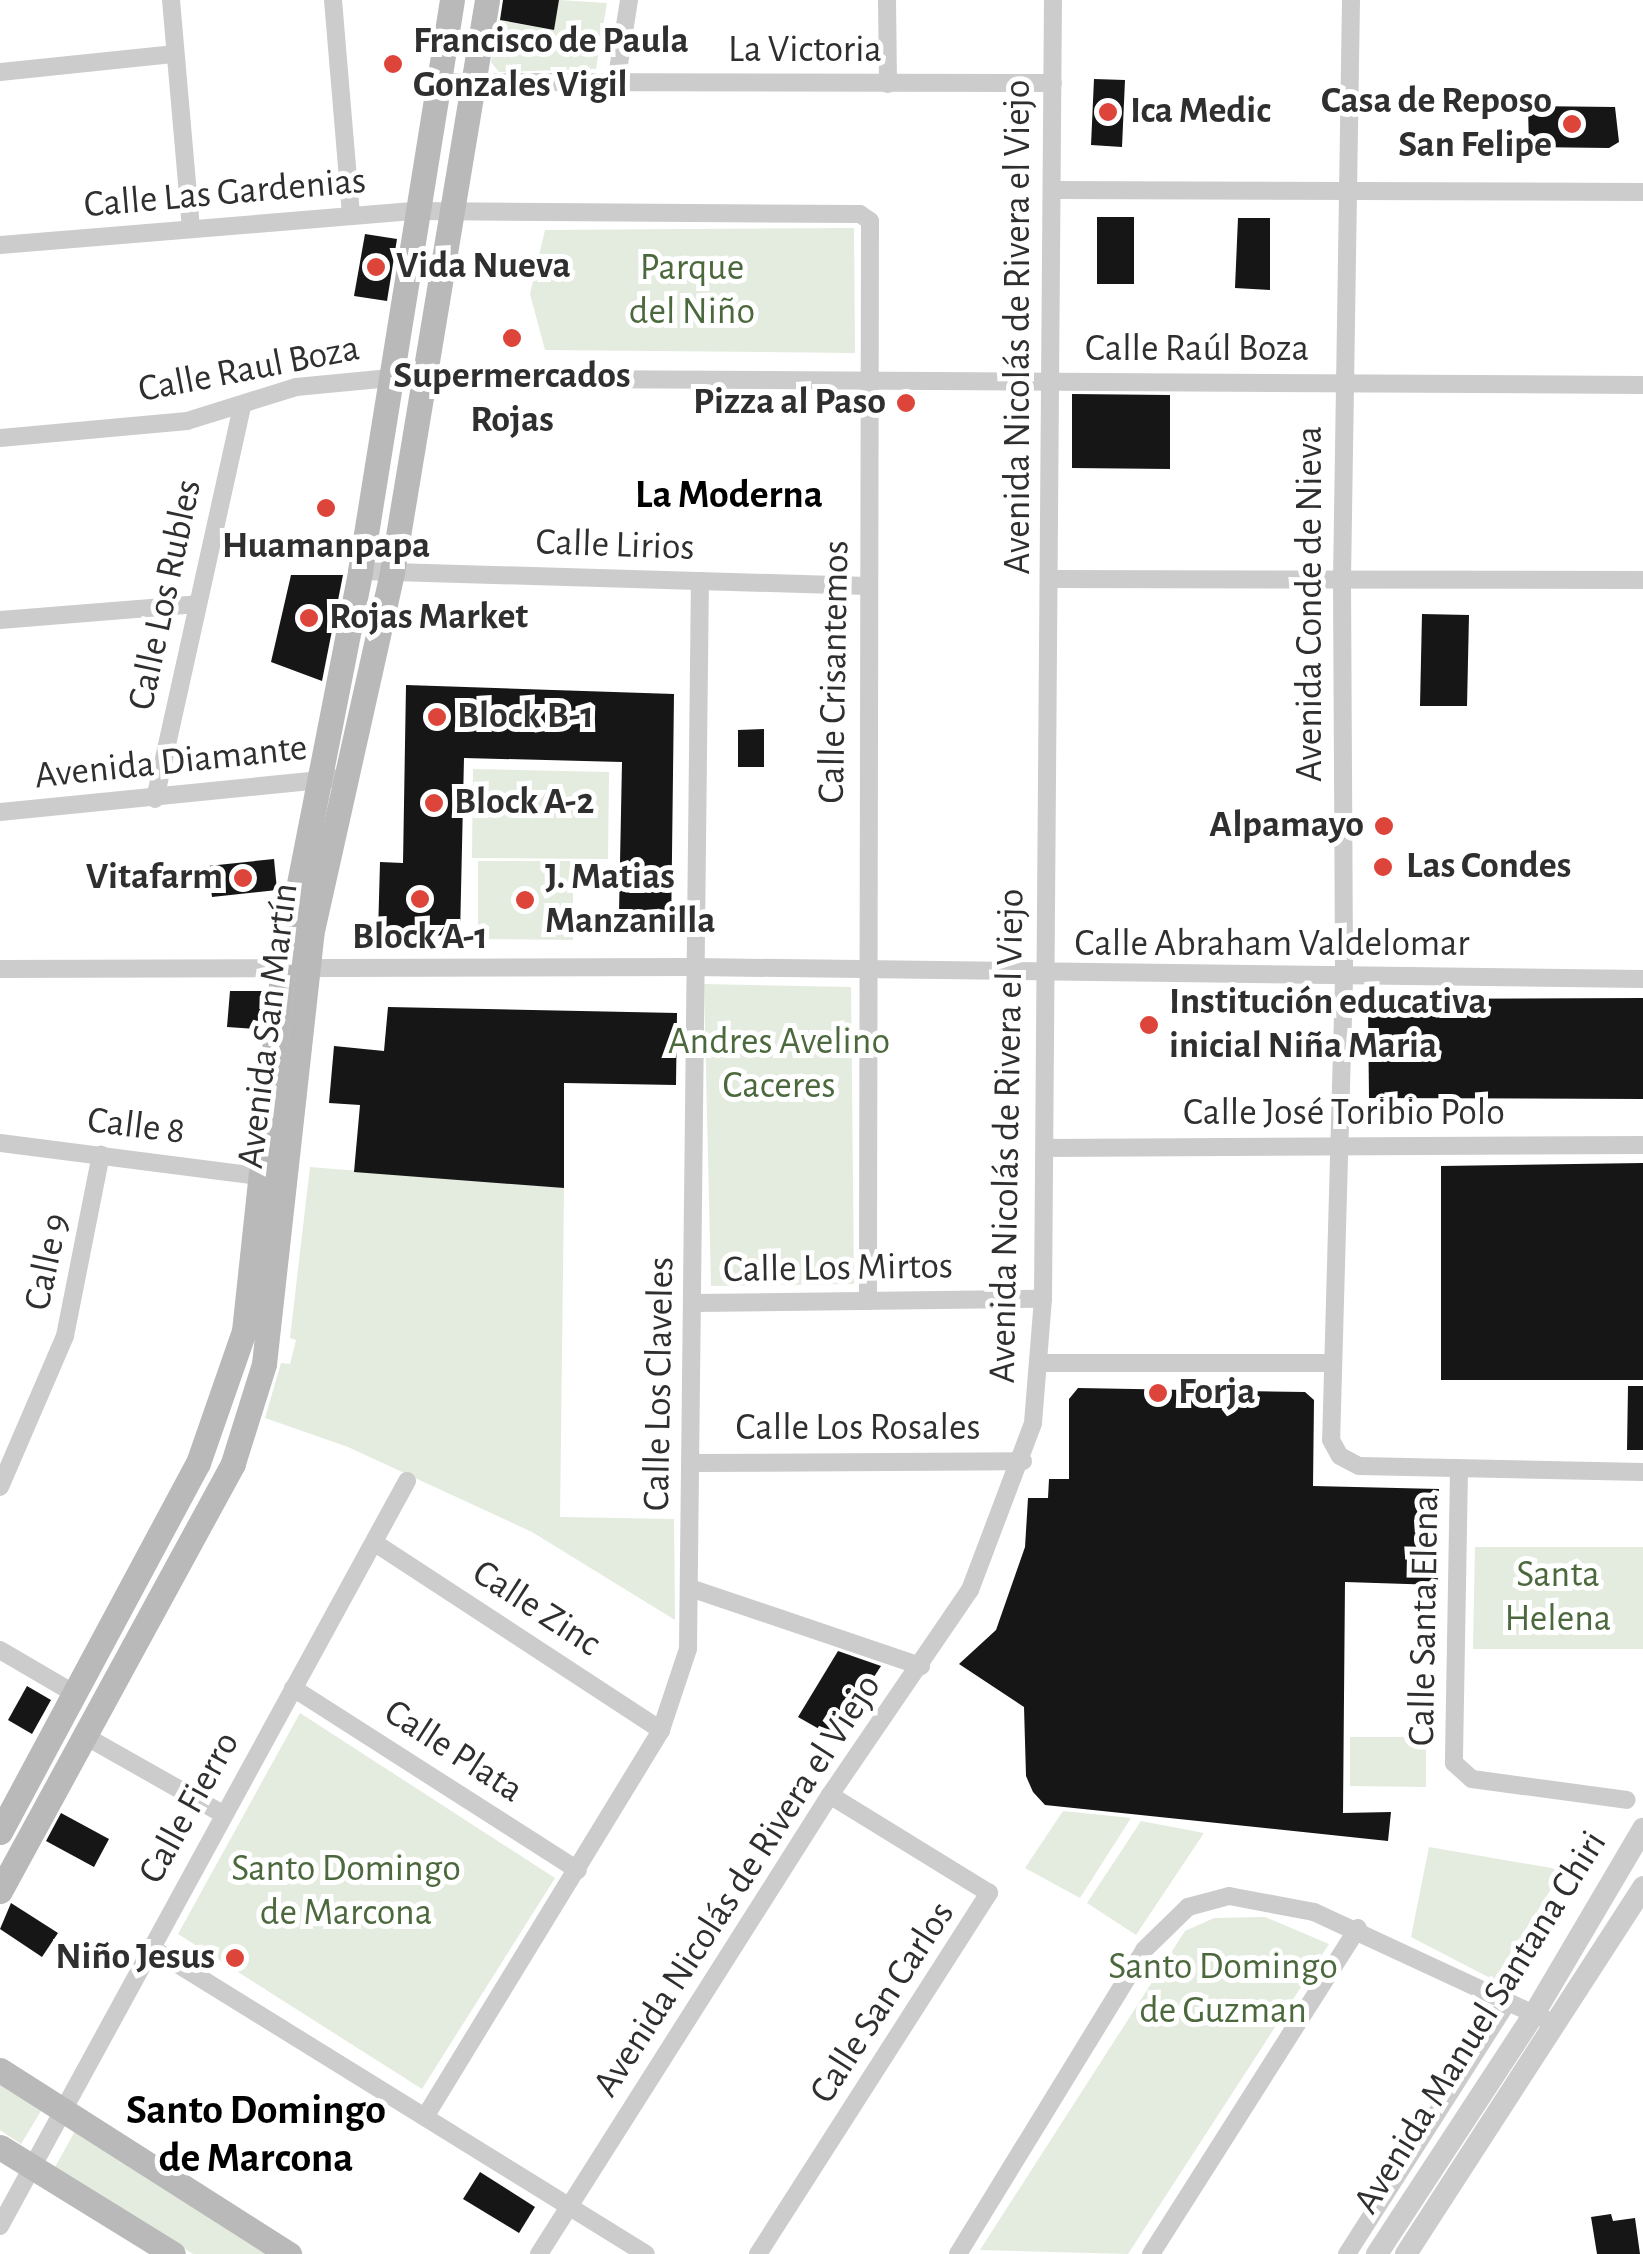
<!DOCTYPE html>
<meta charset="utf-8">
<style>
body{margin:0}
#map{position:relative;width:1643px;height:2254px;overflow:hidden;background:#fff;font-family:"Alegreya Sans",sans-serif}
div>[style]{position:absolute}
.green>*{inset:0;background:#e3ecde}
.building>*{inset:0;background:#161616}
.minor>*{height:18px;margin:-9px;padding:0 9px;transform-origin:9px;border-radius:9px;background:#ccc}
.tertiary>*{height:22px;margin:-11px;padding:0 11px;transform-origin:11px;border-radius:11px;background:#ccc}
.secondary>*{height:25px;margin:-12.5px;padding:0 12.5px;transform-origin:12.5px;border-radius:12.5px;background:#b9b9b9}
.dots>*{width:28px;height:28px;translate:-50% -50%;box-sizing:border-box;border:5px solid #fff;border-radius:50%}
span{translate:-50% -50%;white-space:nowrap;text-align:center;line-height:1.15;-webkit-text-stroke:10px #fff;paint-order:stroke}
.poi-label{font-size:38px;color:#2f2f2f;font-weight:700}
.left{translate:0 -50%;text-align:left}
.right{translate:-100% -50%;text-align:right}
.street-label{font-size:38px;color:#2f2f2f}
.park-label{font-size:38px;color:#4c693e}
.neighbourhood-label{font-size:40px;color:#000;font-weight:700}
.quarter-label{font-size:42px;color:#000;font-weight:700}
</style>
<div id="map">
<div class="green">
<i style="clip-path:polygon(559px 0,607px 3px,596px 69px,499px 72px,491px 62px,498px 20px,553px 30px)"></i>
<i style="clip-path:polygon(854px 228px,855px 353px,545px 350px,530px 294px,545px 230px)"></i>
<i style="clip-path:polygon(473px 769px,609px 772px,608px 859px,472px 858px)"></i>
<i style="clip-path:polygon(478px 861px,573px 861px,573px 940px,478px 939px)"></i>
<i style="clip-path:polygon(704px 984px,851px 987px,854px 1284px,711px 1286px)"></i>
<i style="clip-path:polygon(310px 1167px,564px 1188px,560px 1517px,674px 1519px,675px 1620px,532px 1532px,348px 1447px,265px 1418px,281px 1363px,290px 1364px,296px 1340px,290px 1338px)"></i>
<i style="clip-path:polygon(1475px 1547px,1643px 1547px,1643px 1649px,1473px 1649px)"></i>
<i style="clip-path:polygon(300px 1713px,555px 1878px,422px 2089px,178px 1934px)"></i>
<i style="clip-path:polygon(1350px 1737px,1426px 1737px,1426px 1787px,1350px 1786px)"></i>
<i style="clip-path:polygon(1063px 1811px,1131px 1818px,1080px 1898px,1025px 1868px)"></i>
<i style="clip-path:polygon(1141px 1821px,1204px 1833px,1136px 1935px,1087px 1903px)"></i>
<i style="clip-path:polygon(1429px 1847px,1563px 1870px,1494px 1980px,1411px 1937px)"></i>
<i style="clip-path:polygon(1265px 1917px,1329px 1944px,1128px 2254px,980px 2250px,1185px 1931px,1214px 1918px)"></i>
<i style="clip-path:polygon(0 2084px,41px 2111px,21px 2144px,0 2130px)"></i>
<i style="clip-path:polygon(75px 2131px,271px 2254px,193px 2254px,55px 2167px)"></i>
</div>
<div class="building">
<i style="clip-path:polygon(503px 0,559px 0,554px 30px,500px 20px)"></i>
<i style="clip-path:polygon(1094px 79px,1125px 80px,1122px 147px,1091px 145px)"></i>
<i style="clip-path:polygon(1528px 106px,1615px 107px,1619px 142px,1609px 148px,1529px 147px)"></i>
<i style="clip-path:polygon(1097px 217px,1134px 217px,1134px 284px,1097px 284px)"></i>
<i style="clip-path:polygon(1238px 218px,1270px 218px,1270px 290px,1235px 288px)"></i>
<i style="clip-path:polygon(365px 234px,397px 239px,387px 301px,354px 296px)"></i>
<i style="clip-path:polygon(1072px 394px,1170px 395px,1170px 469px,1072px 468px)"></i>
<i style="clip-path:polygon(291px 575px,343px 575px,322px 681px,271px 662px)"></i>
<i style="clip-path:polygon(1422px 614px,1469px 615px,1467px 706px,1420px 706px)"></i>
<i style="clip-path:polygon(406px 685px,674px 694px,671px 935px,585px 931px,585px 913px,619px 913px,622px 762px,464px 758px,460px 936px,378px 934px,380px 862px,403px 863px)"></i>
<i style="clip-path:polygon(764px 729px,764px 767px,738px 767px,738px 730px)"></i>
<i style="clip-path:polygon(274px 859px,277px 890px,212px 897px,208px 866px)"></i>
<i style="clip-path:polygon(230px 991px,264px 991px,256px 1029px,227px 1027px)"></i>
<i style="clip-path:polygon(1643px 998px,1643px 1099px,1369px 1098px,1368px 1006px,1376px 999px)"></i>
<i style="clip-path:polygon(388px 1007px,677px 1013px,676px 1085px,564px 1083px,564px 1188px,354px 1172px,360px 1105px,329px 1103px,334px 1046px,384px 1051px)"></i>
<i style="clip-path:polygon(1643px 1163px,1643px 1380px,1441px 1380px,1441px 1166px)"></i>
<i style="clip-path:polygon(1628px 1386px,1643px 1386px,1643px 1450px,1627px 1450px)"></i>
<i style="clip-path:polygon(1078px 1388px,1305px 1392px,1314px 1400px,1313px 1486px,1439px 1489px,1438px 1585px,1345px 1582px,1343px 1813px,1391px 1812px,1388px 1841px,1045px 1805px,1033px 1792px,1026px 1776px,1024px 1707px,959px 1664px,996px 1630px,1025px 1547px,1028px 1498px,1048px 1498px,1049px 1479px,1069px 1479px,1069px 1399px)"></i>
<i style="clip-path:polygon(838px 1651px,881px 1666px,835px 1738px,798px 1717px)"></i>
<i style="clip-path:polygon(27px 1686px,51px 1700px,32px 1734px,8px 1720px)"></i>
<i style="clip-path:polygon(61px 1813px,109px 1839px,94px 1867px,46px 1841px)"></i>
<i style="clip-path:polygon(11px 1903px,58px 1933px,42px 1957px,0 1929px)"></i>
<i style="clip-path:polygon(480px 2172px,535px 2207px,519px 2233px,463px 2199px)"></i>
<i style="clip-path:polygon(1611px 2214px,1613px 2221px,1635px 2218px,1640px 2254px,1597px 2254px,1591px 2217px)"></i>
</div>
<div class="minor">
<i style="left:171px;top:0;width:228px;rotate:85deg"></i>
<i style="left:333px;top:0;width:216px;rotate:85.2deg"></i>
<i style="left:887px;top:0;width:84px;rotate:89.3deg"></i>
<i style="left:1351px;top:0;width:580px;rotate:90.89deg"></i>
<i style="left:1342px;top:580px;width:399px;rotate:89.7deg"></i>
<i style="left:1344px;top:979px;width:461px;rotate:91.6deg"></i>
<i style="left:1331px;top:1440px;width:18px;rotate:61deg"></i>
<i style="left:1340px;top:1456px;width:21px;rotate:28deg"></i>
<i style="left:1359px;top:1466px;width:284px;rotate:1.2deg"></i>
<i style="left:0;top:72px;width:176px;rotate:-5.9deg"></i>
<i style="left:438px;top:82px;width:615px;rotate:0.09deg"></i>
<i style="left:616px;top:83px;width:84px;rotate:-81.1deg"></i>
<i style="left:1054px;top:190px;width:589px;rotate:0.19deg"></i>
<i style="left:0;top:245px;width:417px;rotate:-4.7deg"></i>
<i style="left:416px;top:211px;width:444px;rotate:0.4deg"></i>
<i style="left:860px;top:214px;width:12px;rotate:35deg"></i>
<i style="left:870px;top:221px;width:1080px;rotate:90.11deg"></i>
<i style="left:0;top:438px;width:188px;rotate:-5.2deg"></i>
<i style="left:187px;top:421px;width:114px;rotate:-17.3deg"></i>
<i style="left:296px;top:387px;width:95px;rotate:-5.4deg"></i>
<i style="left:391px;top:378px;width:1252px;rotate:0.32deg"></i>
<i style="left:360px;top:571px;width:508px;rotate:1.69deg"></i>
<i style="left:1050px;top:579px;width:593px;rotate:0.1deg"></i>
<i style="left:0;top:620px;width:198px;rotate:-4.6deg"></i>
<i style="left:155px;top:799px;width:403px;rotate:-77.5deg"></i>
<i style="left:0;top:812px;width:350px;rotate:-5.7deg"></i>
<i style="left:0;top:969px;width:694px;rotate:-0.17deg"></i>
<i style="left:694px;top:967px;width:949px;rotate:0.72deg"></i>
<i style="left:0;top:1143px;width:266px;rotate:7.3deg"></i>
<i style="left:1045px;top:1148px;width:598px;rotate:-0.29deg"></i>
<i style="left:694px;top:1303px;width:349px;rotate:-0.7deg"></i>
<i style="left:1041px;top:1363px;width:291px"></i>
<i style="left:693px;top:1463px;width:330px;rotate:-0.3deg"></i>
<i style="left:1459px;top:1470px;width:293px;rotate:91deg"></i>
<i style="left:1454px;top:1763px;width:24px;rotate:42deg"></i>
<i style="left:1472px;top:1779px;width:156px;rotate:7.7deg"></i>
<i style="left:0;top:1487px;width:164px;rotate:-66.7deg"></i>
<i style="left:65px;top:1336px;width:185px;rotate:-78.8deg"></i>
<i style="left:375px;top:1543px;width:342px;rotate:33.2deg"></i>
<i style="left:690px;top:1588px;width:244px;rotate:18.7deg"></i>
<i style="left:0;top:1650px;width:89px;rotate:30.3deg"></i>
<i style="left:293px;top:1688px;width:338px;rotate:32.6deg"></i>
<i style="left:85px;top:1736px;width:159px;rotate:29.5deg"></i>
<i style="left:150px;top:1947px;width:583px;rotate:31.76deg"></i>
<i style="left:425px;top:2117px;width:453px;rotate:-58.6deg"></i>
<i style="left:661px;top:1730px;width:85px;rotate:-71.6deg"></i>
<i style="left:688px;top:1649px;width:1068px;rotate:-89.36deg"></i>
<i style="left:0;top:2226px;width:849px;rotate:-61.35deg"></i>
<i style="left:539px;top:2254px;width:543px;rotate:-57.63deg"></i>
<i style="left:830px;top:1795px;width:248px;rotate:-55.7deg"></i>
<i style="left:970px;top:1590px;width:178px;rotate:-69.3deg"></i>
<i style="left:1033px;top:1423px;width:124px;rotate:-85.4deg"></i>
<i style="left:1043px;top:1299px;width:1299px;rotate:-89.56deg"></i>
<i style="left:758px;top:2254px;width:429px;rotate:-57.4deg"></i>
<i style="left:989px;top:1893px;width:187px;rotate:-148.4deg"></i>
<i style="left:958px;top:2254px;width:356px;rotate:-58.5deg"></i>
<i style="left:1144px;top:1950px;width:62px;rotate:-44.3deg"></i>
<i style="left:1188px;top:1907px;width:42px;rotate:-15deg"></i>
<i style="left:1229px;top:1896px;width:86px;rotate:10.7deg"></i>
<i style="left:1314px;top:1912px;width:255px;rotate:24.9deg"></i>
<i style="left:1151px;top:2254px;width:386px;rotate:-57.6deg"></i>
<i style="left:1347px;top:2254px;width:298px;rotate:-57.5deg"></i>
</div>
<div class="tertiary">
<i style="left:1377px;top:2254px;width:287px;rotate:-56.8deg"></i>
<i style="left:1534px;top:2014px;width:215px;rotate:-59.5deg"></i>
<i style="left:1406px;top:2254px;width:437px;rotate:-57.1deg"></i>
</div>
<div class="secondary">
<i style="left:0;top:1832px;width:419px;rotate:-61.8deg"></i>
<i style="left:198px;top:1463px;width:140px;rotate:-70.8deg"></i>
<i style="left:244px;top:1331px;width:368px;rotate:-83.9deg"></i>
<i style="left:283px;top:965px;width:401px;rotate:-78.9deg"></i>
<i style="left:360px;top:571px;width:578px;rotate:-80.85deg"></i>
<i style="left:0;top:1891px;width:487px;rotate:-61.4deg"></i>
<i style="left:233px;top:1463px;width:104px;rotate:-72.6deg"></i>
<i style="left:264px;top:1364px;width:432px;rotate:-83.7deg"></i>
<i style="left:311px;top:935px;width:372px;rotate:-77.4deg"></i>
<i style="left:392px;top:572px;width:580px;rotate:-80.57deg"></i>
<i style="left:0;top:2070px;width:343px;rotate:32.5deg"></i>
<i style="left:0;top:2147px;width:203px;rotate:31.7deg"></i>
</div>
<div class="dots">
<i style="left:393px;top:64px;background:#dd443a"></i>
<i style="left:1108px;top:112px;background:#dd443a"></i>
<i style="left:1572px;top:124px;background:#dd443a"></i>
<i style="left:376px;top:267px;background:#dd443a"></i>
<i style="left:512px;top:338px;background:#dd443a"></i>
<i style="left:906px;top:403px;background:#dd443a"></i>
<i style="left:326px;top:508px;background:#dd443a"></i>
<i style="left:309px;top:618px;background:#dd443a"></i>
<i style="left:437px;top:717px;background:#dd443a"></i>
<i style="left:434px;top:803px;background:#dd443a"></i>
<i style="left:1384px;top:826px;background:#dd443a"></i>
<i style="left:1383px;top:867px;background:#dd443a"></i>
<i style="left:243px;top:878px;background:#dd443a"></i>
<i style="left:420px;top:899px;background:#dd443a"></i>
<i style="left:525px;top:900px;background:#dd443a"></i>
<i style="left:1149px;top:1025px;background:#dd443a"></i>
<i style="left:1158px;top:1393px;background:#dd443a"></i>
<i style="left:235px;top:1958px;background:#dd443a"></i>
</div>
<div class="poi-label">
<span class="left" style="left:413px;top:64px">Francisco de Paula<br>Gonzales Vigil</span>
<span class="right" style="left:1552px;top:124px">Casa de Reposo<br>San Felipe</span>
<span class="left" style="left:1130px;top:112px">Ica Medic</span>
<span class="left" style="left:396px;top:267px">Vida Nueva</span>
<span style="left:512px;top:399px">Supermercados<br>Rojas</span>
<span class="right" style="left:886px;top:403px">Pizza al Paso</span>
<span style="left:326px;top:547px">Huamanpapa</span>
<span class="left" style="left:329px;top:618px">Rojas Market</span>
<span class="left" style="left:457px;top:717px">Block B-1</span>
<span class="left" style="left:454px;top:803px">Block A-2</span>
<span class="right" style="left:1364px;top:826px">Alpamayo</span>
<span class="left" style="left:1406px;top:867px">Las Condes</span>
<span class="right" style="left:223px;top:878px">Vitafarm</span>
<span class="left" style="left:545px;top:900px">J. Matias<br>Manzanilla</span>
<span style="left:420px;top:938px">Block A-1</span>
<span class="left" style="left:1169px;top:1025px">Institución educativa<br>inicial Niña Maria</span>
<span class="left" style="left:1178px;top:1393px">Forja</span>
<span class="right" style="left:215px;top:1958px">Niño Jesus</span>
</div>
<div class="street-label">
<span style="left:805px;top:51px">La Victoria</span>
<span style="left:225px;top:194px;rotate:-5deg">Calle Las Gardenias</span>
<span style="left:1019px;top:327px;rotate:-90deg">Avenida Nicolás de Rivera el Viejo</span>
<span style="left:1197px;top:350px">Calle Raúl Boza</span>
<span style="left:249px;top:370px;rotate:-11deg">Calle Raul Boza</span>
<span style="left:615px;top:546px;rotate:2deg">Calle Lirios</span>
<span style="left:166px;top:595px;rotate:-78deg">Calle Los Rubles</span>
<span style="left:1311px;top:604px;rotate:-90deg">Avenida Conde de Nieva</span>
<span style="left:835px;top:672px;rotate:-89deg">Calle Crisantemos</span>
<span style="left:171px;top:763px;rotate:-6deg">Avenida Diamante</span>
<span style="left:1272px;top:945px">Calle Abraham Valdelomar</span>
<span style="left:269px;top:1026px;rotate:-83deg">Avenida San Martín</span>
<span style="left:1344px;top:1114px">Calle José Toribio Polo</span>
<span style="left:136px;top:1127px;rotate:7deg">Calle 8</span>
<span style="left:1008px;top:1136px;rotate:-89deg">Avenida Nicolás de Rivera el Viejo</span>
<span style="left:48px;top:1262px;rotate:-78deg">Calle 9</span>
<span style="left:838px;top:1269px;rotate:-1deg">Calle Los Mirtos</span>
<span style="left:660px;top:1384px;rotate:-89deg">Calle Los Claveles</span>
<span style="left:858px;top:1429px">Calle Los Rosales</span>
<span style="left:536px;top:1609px;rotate:33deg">Calle Zinc</span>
<span style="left:1425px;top:1620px;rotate:-89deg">Calle Santa Elena</span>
<span style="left:453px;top:1752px;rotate:33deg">Calle Plata</span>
<span style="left:190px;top:1808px;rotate:-61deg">Calle Fierro</span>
<span style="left:738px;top:1886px;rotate:-57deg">Avenida Nicolás de Rivera el Viejo</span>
<span style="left:883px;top:2003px;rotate:-57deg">Calle San Carlos</span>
<span style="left:1481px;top:2023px;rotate:-58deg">Avenida Manuel Santana Chiri</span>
</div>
<div class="park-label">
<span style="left:692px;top:291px">Parque<br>del Niño</span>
<span style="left:779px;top:1065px">Andres Avelino<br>Caceres</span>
<span style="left:1558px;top:1598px">Santa<br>Helena</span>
<span style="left:346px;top:1892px">Santo Domingo<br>de Marcona</span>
<span style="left:1223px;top:1990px">Santo Domingo<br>de Guzman</span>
</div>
<div class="neighbourhood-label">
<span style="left:729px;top:495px">La Moderna</span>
</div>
<div class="quarter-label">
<span style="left:256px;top:2134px">Santo Domingo<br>de Marcona</span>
</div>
</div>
